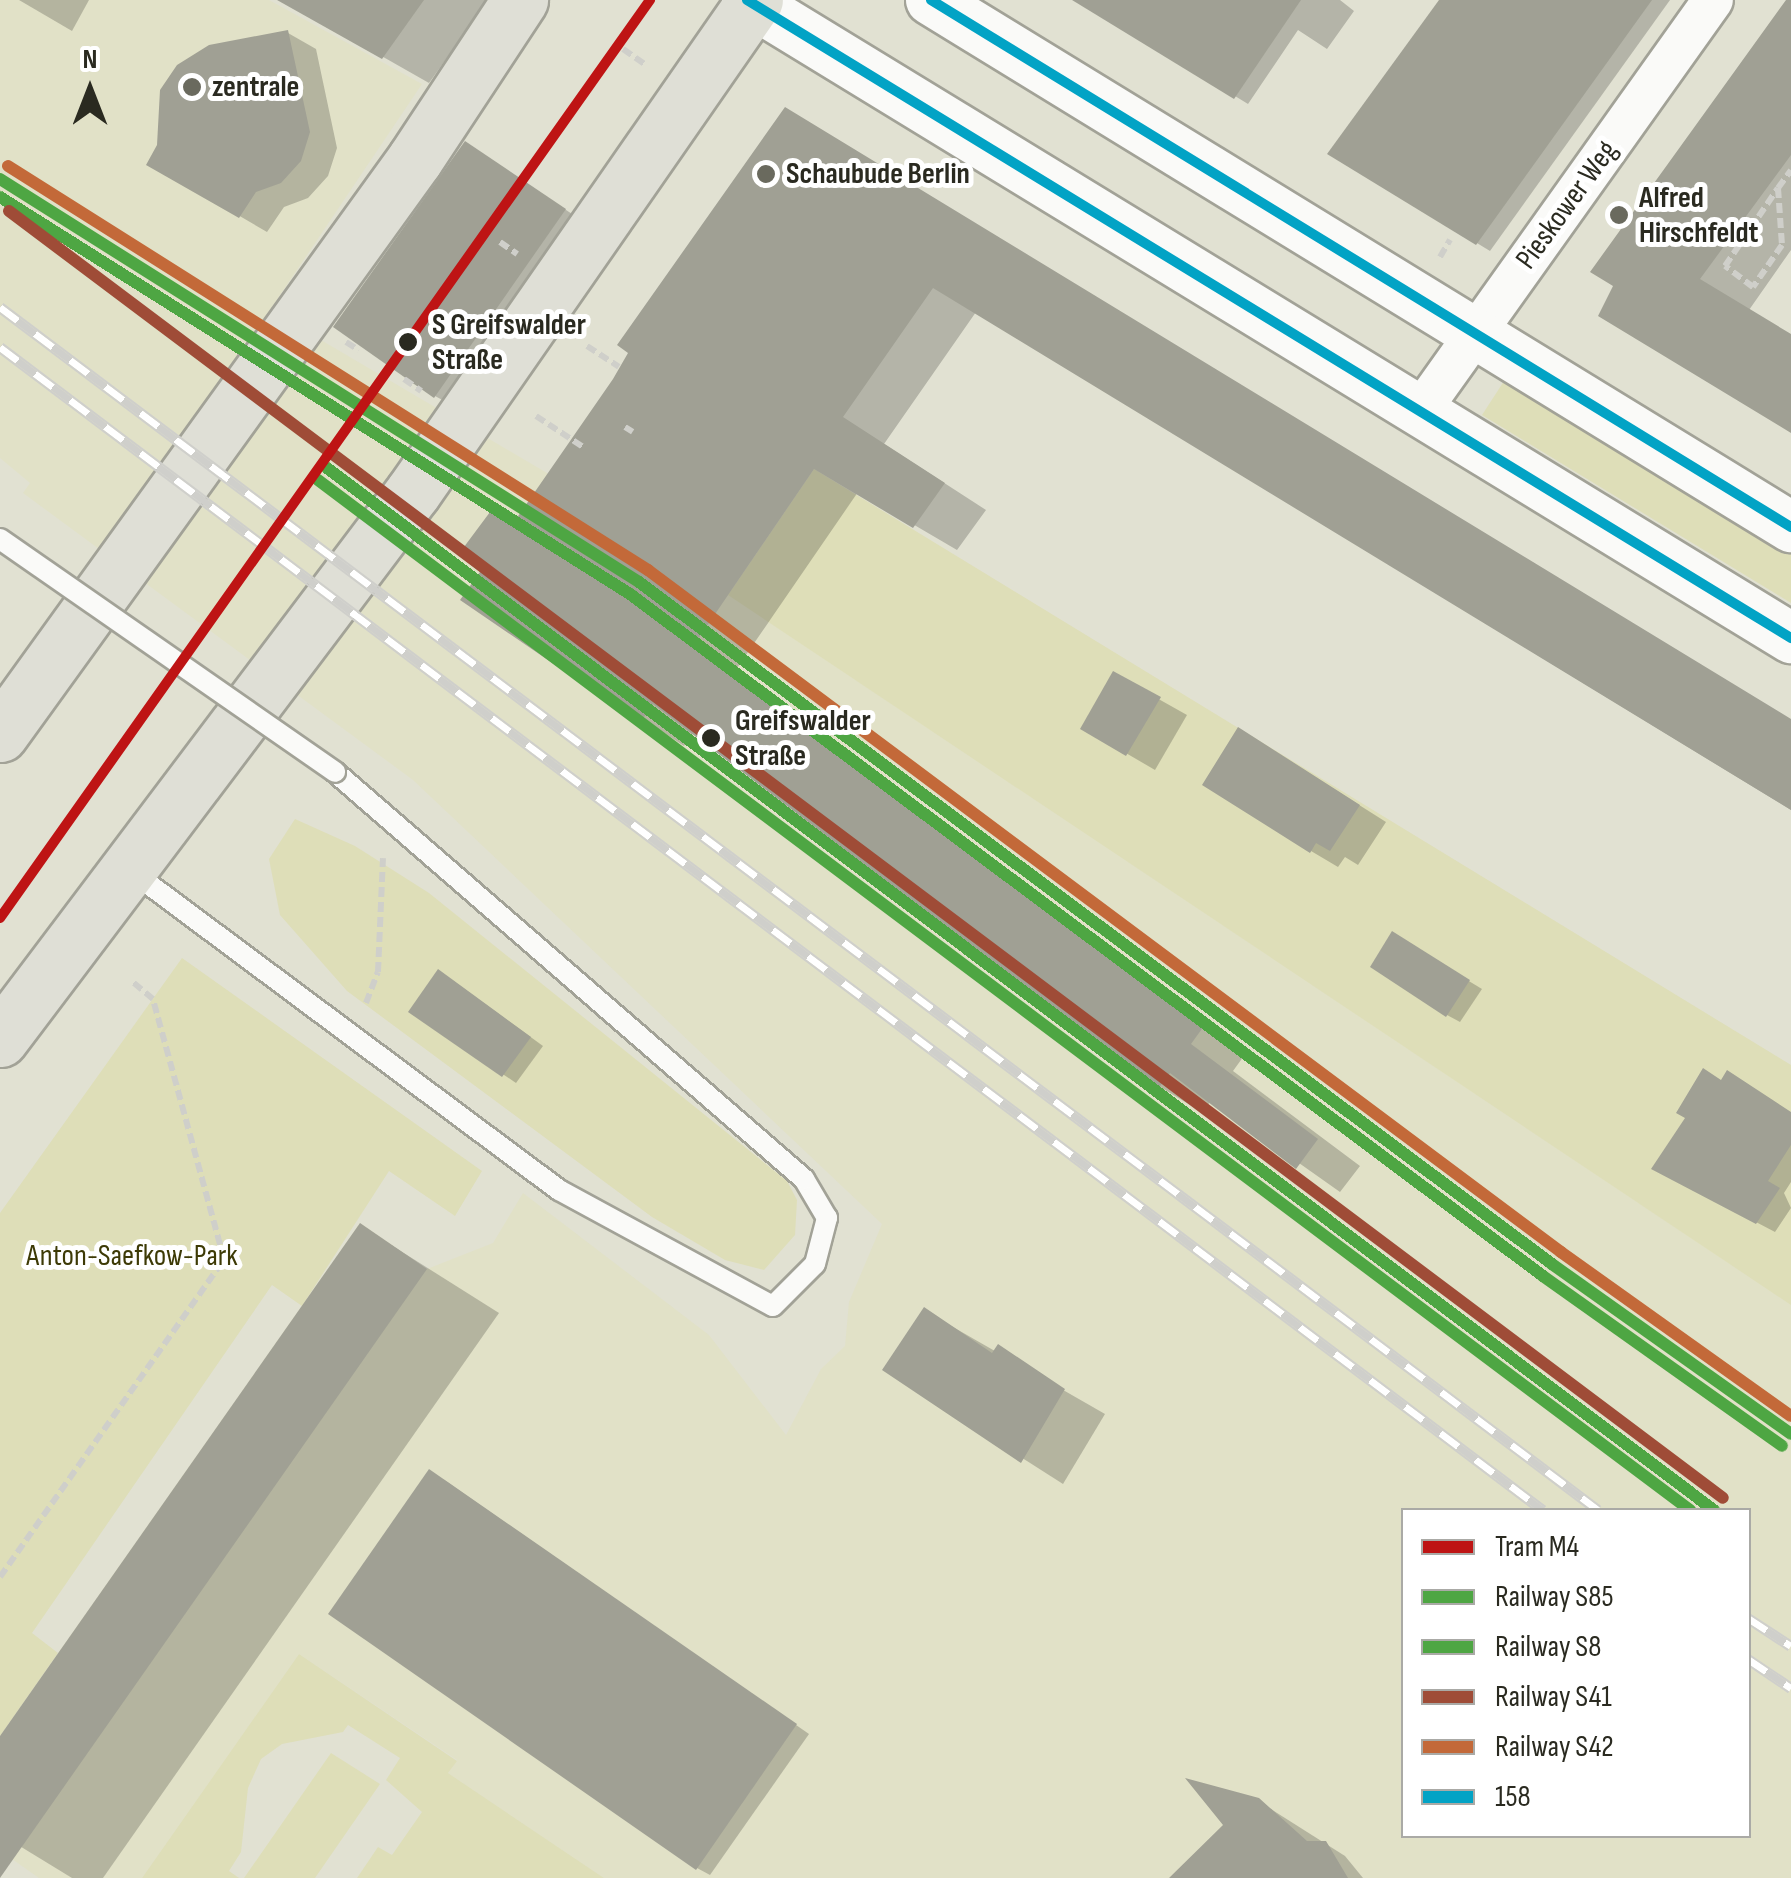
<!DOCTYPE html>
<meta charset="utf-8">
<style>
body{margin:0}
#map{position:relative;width:1791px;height:1878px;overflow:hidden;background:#e1e1d2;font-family:"Sofia Sans Condensed",sans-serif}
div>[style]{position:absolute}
.built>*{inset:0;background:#e1e1c7}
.green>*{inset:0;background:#dedeb8}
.shadow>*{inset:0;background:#0003}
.building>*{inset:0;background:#a0a094}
.path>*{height:6px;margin-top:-3px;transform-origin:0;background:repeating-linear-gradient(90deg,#cfcfca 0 10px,transparent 0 15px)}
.roads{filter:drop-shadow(2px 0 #a2a297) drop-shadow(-2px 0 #a2a297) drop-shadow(0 2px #a2a297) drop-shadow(0 -2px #a2a297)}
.service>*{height:20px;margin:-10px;padding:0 10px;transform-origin:10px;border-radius:10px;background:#fafaf8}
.minor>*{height:40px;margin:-20px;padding:0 20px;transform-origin:20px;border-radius:20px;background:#fafaf8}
.tertiary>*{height:50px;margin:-25px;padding:0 25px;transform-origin:25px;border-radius:25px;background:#fafaf8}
.primary>*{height:55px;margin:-27.5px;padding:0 27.5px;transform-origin:27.5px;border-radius:27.5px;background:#dfdfd6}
.rail>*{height:11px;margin-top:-5.5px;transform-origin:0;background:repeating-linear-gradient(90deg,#fff 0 22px,#cfcfcb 0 44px);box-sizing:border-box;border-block:2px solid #cfcfcb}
.bridges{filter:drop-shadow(2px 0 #a2a297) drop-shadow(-2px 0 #a2a297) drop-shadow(0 2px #a2a297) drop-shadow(0 -2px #a2a297)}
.service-bridge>*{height:20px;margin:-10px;padding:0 10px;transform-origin:10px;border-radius:10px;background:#fafaf8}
.bus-1>*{height:10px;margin:-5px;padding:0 5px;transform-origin:5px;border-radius:5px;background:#02a3c5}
.rail-1>*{height:12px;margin:-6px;padding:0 6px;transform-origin:6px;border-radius:6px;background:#4ea643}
.rail-2>*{height:12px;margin:-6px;padding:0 6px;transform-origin:6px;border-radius:6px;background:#4ea643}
.rail-3>*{height:12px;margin:-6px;padding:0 6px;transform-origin:6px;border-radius:6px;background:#9f4c37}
.rail-4>*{height:12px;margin:-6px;padding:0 6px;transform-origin:6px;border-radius:6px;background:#c36939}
.tram-1>*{height:10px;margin:-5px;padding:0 5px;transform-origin:5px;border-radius:5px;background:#be1414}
.dots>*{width:28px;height:28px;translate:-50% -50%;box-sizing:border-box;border:5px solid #fff;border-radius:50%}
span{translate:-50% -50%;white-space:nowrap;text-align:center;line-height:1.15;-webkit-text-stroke:10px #fff;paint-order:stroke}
.poi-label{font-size:30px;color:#2a2a20;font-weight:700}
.left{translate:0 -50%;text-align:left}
.street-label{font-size:30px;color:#2a2a20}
.stop-label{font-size:30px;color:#2a2a20;font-weight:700}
.park-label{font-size:30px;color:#3d3a06}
.legend{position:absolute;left:1401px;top:1508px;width:350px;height:330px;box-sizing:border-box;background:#fff;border:2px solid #aaaaa6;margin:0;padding:12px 18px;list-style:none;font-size:30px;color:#2a2a20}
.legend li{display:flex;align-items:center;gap:20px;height:50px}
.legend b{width:50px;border:2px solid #aaaaa6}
.north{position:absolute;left:40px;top:40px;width:100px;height:100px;-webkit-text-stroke:8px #fff;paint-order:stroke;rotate:0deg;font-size:28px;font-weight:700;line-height:40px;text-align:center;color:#2a2a20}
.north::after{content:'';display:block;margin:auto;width:35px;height:45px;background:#2a2a20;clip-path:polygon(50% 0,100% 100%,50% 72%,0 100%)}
</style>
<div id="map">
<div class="built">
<i style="clip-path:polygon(evenodd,0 0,269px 0,422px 84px,270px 310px,547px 473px,1791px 1297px,1791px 1878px,604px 1878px,448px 1773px,457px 1760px,299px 1654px,142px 1878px,39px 1878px,12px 1859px,0 1837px,0 1736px,360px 1223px,427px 1269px,493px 1243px,523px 1193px,709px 1335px,786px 1435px,821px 1369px,845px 1346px,849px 1302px,882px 1224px,413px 780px,23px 493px,30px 483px,0 458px,0 0,1404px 1510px,1748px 1510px,1748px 1836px,1404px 1836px,1404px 1510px)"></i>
</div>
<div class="green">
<i style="clip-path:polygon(1508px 375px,1791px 549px,1791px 603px,1482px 415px)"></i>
<i style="clip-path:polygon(814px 469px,1791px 1065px,1791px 1305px,728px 595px)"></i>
<i style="clip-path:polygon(295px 819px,355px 846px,429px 893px,787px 1181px,797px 1200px,795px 1235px,764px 1270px,725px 1260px,652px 1217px,347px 991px,280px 915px,269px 859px)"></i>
<i style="clip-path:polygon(182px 958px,482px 1171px,455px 1216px,389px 1171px,302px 1306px,272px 1285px,32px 1633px,58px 1653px,0 1736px,0 1213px)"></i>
<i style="clip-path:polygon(299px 1654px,457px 1761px,448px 1773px,604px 1878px,357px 1878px,378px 1847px,392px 1855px,422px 1812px,386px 1780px,400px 1758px,348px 1725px,343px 1732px,282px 1744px,261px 1759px,248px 1788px,241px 1852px,229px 1871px,239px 1878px,142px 1878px)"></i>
<i style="clip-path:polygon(331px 1753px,380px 1784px,315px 1878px,244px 1878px)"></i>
</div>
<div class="shadow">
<i style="clip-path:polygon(19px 0,89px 0,72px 31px)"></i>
<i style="clip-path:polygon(283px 0,488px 0,429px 83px)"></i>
<i style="clip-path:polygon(1079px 0,1340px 0,1354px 11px,1327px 49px,1298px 30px,1248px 104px)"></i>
<i style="clip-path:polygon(1441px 0,1670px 0,1490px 251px,1331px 154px)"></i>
<i style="clip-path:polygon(1791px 0,1791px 250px,1749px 310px,1791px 335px,1791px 430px,1601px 315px)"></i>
<i style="clip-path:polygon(288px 33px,316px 49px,337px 148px,328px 176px,308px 198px,284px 207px,267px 232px,150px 164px,160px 146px)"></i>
<i style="clip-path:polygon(786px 110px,1791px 721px,1791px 810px,976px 312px,884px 444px,986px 510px,957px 550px,858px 492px,735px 671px,1246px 1053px,1233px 1071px,1360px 1166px,1340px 1192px,1211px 1101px,1202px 1112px,1160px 1087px,694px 732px,684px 746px,464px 600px,615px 380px)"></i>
<i style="clip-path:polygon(478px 151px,578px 218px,448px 403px,435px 396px)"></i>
<i style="clip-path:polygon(1114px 674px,1187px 715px,1155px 770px,1083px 728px)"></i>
<i style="clip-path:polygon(1266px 746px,1386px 822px,1358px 865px,1345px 857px,1338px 867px,1311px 851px)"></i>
<i style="clip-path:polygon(1393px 935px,1482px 989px,1460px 1022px,1447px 1015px)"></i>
<i style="clip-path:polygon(452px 980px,543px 1046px,516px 1083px,411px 1012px)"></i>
<i style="clip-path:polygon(1722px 1082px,1791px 1113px,1791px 1182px,1784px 1193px,1791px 1208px,1775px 1232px,1672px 1178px)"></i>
<i style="clip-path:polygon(361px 1226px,499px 1313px,103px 1878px,72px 1878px,0 1834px,0 1740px)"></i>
<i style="clip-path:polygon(925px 1311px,1105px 1414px,1063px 1484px,885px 1370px)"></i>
<i style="clip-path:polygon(443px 1479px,809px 1734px,710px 1875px,697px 1868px)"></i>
<i style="clip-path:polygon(1258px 1801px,1345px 1856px,1363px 1878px,1172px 1878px)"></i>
</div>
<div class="building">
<i style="clip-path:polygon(277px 0,424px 0,382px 59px)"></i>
<i style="clip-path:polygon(1072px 0,1301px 0,1234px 99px)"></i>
<i style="clip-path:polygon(1439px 0,1652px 0,1476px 245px,1327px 154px)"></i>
<i style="clip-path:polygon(1786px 0,1791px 0,1791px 155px,1700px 279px,1791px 334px,1791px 433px,1598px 316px,1613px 286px,1590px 272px)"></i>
<i style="clip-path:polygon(288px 30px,310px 132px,301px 161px,281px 183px,256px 192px,239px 218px,146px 165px,157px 145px,160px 90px,177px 65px,209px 45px)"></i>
<i style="clip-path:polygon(785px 107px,1791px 719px,1791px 810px,933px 288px,843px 417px,945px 483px,913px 528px,814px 469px,694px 645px,1204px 1026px,1191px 1044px,1318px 1139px,1296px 1169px,1170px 1073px,1158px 1089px,653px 704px,640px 723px,460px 600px,480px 572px,458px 555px,493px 508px,514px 522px,613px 379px,628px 353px,617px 345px)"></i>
<i style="clip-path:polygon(465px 141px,566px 209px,434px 398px,333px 327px)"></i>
<i style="clip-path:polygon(1113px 671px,1161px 697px,1126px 756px,1080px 729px)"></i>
<i style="clip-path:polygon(1238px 727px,1360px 805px,1330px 851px,1316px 843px,1310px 853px,1202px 785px)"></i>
<i style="clip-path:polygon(1392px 931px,1470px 980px,1446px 1017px,1370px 967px)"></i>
<i style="clip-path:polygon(438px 969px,531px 1037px,502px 1077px,408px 1012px)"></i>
<i style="clip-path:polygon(1703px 1068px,1721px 1080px,1727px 1070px,1791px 1112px,1791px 1145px,1768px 1181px,1780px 1188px,1756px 1224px,1651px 1169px,1685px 1118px,1676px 1113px)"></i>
<i style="clip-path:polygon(360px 1223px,427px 1269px,0 1878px,0 1736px)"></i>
<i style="clip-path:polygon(924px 1307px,992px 1353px,998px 1344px,1065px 1389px,1021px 1463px,882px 1370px)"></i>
<i style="clip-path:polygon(429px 1469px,797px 1724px,696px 1870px,328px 1614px)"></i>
<i style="clip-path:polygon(1185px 1778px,1259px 1798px,1307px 1841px,1326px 1841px,1348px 1878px,1169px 1878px,1223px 1825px)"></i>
</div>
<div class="path">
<i style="left:623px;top:49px;width:28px;rotate:35deg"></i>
<i style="left:1778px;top:188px;width:57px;rotate:86deg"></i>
<i style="left:1782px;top:245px;width:51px;rotate:124.6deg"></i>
<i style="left:1753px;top:287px;width:35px;rotate:-143deg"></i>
<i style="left:1725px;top:266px;width:94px;rotate:-55.8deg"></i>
<i style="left:1778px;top:188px;width:22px;rotate:-54deg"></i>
<i style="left:500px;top:242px;width:21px;rotate:35deg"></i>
<i style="left:1440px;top:257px;width:20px;rotate:-60deg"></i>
<i style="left:346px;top:342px;width:15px;rotate:32deg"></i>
<i style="left:587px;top:346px;width:38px;rotate:33deg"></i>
<i style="left:404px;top:379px;width:21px;rotate:35deg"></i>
<i style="left:536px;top:416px;width:56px;rotate:33.4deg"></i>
<i style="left:625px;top:427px;width:9px;rotate:32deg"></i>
<i style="left:366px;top:1003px;width:33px;rotate:-69deg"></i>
<i style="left:378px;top:972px;width:114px;rotate:-87.5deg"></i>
<i style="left:0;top:1577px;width:389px;rotate:-54.8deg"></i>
<i style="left:224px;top:1259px;width:270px;rotate:-105.3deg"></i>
<i style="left:153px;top:999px;width:26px;rotate:-140deg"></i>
</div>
<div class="roads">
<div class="service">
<i style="left:131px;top:871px;width:534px;rotate:36.7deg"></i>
<i style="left:559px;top:1190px;width:243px;rotate:28.5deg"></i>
<i style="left:773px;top:1306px;width:59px;rotate:-45deg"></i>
<i style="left:815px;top:1264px;width:48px;rotate:-75.4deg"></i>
<i style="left:827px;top:1218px;width:45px;rotate:-120.5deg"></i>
<i style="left:804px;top:1179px;width:621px;rotate:-139.05deg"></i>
</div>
<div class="minor">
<i style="left:1421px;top:410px;width:503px;rotate:-54.54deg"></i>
</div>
<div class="tertiary">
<i style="left:747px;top:0;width:1224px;rotate:31.43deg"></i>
<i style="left:931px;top:0;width:1009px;rotate:31.5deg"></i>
</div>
<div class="primary">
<i style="left:0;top:734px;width:709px;rotate:-54.18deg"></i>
<i style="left:415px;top:159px;width:191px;rotate:-56.6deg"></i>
<i style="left:0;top:1039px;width:685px;rotate:-52.95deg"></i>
<i style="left:413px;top:492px;width:599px;rotate:-55.2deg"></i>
</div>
</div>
<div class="rail">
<i style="left:0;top:307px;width:2000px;rotate:36.97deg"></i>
<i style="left:0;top:347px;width:1932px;rotate:37.01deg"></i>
<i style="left:1748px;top:1618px;width:51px;rotate:33.1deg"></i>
<i style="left:1748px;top:1659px;width:52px;rotate:34deg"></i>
</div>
<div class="bridges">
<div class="service-bridge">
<i style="left:0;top:539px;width:408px;rotate:34.8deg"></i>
</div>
</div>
<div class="bus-1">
<i style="left:747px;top:0;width:1224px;rotate:31.43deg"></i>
<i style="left:931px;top:0;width:1009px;rotate:31.5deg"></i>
</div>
<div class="rail-1">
<i style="left:0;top:179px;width:755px;rotate:32.24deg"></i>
<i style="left:639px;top:582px;width:1140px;rotate:36.76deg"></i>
<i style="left:1552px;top:1264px;width:293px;rotate:35.4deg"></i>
<i style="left:327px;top:468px;width:1735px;rotate:36.92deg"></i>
</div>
<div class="rail-2">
<i style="left:0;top:197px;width:745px;rotate:32.22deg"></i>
<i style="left:630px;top:594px;width:1140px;rotate:36.76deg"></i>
<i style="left:1543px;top:1276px;width:293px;rotate:35.4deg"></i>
<i style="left:318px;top:480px;width:1716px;rotate:36.9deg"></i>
</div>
<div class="rail-3">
<i style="left:9px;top:211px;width:2143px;rotate:36.9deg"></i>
</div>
<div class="rail-4">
<i style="left:8px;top:166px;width:757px;rotate:32.26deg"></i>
<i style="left:648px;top:570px;width:1140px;rotate:36.76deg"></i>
<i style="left:1561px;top:1252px;width:282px;rotate:35.5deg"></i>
</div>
<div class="tram-1">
<i style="left:0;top:918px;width:1125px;rotate:-54.7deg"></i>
</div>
<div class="dots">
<i style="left:192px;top:87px;background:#6a6a5e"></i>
<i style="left:766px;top:174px;background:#6a6a5e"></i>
<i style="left:1619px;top:215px;background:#6a6a5e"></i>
<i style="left:408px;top:342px;background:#2a2a20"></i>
<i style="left:711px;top:738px;background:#2a2a20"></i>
</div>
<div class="poi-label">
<span class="left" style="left:212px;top:87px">zentrale</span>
<span class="left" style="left:786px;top:174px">Schaubude Berlin</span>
<span class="left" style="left:1639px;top:215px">Alfred<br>Hirschfeldt</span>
</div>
<div class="street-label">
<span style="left:1567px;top:205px;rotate:-54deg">Pieskower Weg</span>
</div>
<div class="stop-label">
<span class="left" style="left:432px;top:342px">S Greifswalder<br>Straße</span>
<span class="left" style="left:735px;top:738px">Greifswalder<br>Straße</span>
</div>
<div class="park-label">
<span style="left:132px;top:1256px">Anton-Saefkow-Park</span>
</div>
<ul class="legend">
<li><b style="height:12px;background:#be1414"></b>Tram M4</li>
<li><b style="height:12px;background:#4ea643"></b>Railway S85</li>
<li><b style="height:12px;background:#4ea643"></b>Railway S8</li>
<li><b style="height:12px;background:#9f4c37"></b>Railway S41</li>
<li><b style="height:12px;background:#c36939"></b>Railway S42</li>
<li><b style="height:12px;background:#02a3c5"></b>158</li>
</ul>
<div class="north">N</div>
</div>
